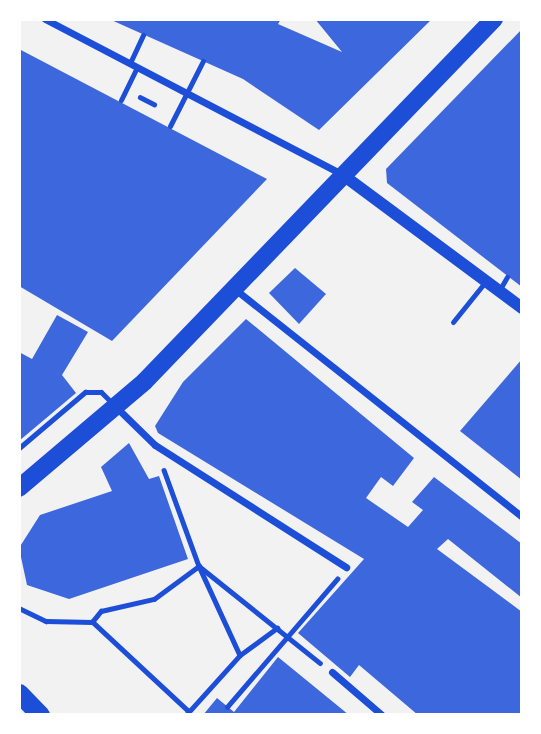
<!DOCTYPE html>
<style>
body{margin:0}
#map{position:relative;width:541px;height:734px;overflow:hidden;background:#f2f2f2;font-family:Bitter,serif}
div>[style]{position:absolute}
.building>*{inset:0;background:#3d67dc}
.path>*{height:4.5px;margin:-2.25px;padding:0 2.25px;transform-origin:2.25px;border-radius:2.25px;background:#1d4ed8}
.service>*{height:5px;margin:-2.5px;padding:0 2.5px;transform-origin:2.5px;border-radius:2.5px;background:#1d4ed8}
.minor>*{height:7px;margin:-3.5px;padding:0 3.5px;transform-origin:3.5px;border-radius:3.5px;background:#1d4ed8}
.tertiary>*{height:12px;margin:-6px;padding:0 6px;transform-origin:6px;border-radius:6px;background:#1d4ed8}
.primary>*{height:18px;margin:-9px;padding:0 9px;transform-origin:9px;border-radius:9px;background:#1d4ed8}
.trunk>*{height:19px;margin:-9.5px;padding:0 9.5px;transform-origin:9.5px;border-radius:9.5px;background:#1d4ed8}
span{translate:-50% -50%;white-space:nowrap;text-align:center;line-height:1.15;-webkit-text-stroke:7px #fff;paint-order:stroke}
.frame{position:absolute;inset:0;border:21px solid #fff;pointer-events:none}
</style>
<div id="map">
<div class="building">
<i style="clip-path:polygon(109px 19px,281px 19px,278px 24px,342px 52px,315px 19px,432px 19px,319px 130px,243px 79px)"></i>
<i style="clip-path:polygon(522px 29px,522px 287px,387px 183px,386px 169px)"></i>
<i style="clip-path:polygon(19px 49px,267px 179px,112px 341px,19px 286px)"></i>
<i style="clip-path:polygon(295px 268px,326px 294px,299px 324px,269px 293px)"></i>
<i style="clip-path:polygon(57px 315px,88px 332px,62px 375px,76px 393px,19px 441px,19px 352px,32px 359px)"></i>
<i style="clip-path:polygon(246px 319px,414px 458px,393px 486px,381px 477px,366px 498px,408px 527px,423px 510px,412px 502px,434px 477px,522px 544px,522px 598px,448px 539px,437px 549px,522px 612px,522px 715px,418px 715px,359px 665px,350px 677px,298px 633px,364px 559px,158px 433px,155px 426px,183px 382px)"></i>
<i style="clip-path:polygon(522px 359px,522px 480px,460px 431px)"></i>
<i style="clip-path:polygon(129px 443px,149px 479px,159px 476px,188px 559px,69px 599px,27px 585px,19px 548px,40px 515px,112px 491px,101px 467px)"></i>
<i style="clip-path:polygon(278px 657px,349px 715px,203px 715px,217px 698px,234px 712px)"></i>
</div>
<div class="path">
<i style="left:140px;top:97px;width:16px;rotate:27deg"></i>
<i style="left:164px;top:470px;width:102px;rotate:70deg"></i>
<i style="left:199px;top:566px;width:155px;rotate:38.7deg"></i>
<i style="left:19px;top:608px;width:30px;rotate:26deg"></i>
<i style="left:46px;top:621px;width:46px;rotate:1.2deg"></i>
<i style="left:227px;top:707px;width:169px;rotate:-49.3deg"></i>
<i style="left:189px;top:712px;width:132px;rotate:-137.1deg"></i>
<i style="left:92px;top:622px;width:14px;rotate:-51deg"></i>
<i style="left:101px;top:611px;width:54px;rotate:-12.8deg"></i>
<i style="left:154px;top:599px;width:56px;rotate:-36.3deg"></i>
<i style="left:199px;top:566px;width:98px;rotate:65.3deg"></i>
<i style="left:186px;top:715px;width:81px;rotate:-48deg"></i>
<i style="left:240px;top:655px;width:46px;rotate:-36.1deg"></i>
</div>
<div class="service">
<i style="left:130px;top:63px;width:31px;rotate:-65deg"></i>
<i style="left:121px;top:100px;width:37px;rotate:-64deg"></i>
<i style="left:170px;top:126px;width:73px;rotate:-63.1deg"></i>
<i style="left:500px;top:289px;width:14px;rotate:-60deg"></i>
<i style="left:453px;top:322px;width:53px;rotate:-51.2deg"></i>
<i style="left:19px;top:448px;width:87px;rotate:-40.3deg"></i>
<i style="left:85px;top:392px;width:16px"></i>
<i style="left:101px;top:392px;width:17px;rotate:45deg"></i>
</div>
<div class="minor">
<i style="left:45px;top:19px;width:335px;rotate:27.6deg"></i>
<i style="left:236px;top:290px;width:365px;rotate:38.4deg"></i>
<i style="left:116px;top:407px;width:54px;rotate:44.3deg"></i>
<i style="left:155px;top:445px;width:227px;rotate:32.6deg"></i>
<i style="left:332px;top:672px;width:66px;rotate:40.7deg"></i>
</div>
<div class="tertiary">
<i style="left:343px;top:175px;width:223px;rotate:36.6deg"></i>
</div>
<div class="primary">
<i style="left:19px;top:488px;width:165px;rotate:-40.3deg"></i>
<i style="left:145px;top:381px;width:503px;rotate:-46.05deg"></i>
</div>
<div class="trunk">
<i style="left:19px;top:693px;width:30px;rotate:46deg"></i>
</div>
<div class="frame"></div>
</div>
